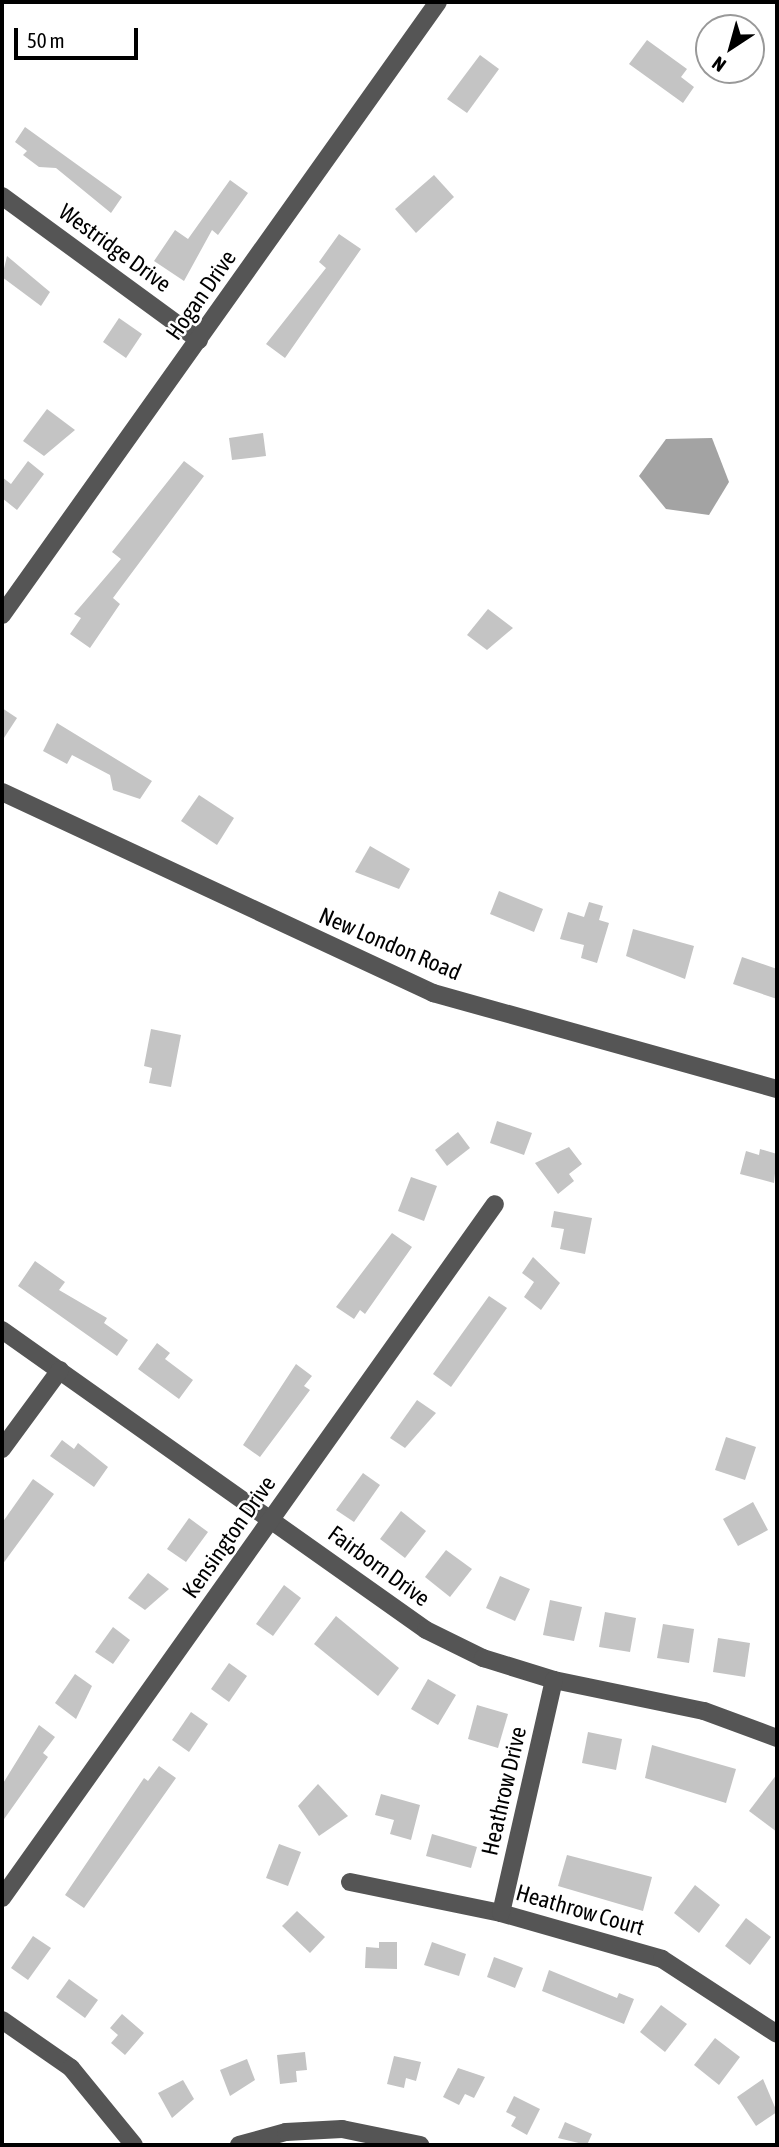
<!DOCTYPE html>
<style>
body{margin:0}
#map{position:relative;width:779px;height:2147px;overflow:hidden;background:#fff;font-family:"Asap Condensed",sans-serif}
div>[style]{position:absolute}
.water>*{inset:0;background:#a3a3a3}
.building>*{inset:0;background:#c4c4c4}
.minor>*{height:18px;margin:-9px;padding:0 9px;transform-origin:9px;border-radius:9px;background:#555}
span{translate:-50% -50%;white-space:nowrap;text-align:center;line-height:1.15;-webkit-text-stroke:5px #fff;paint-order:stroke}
.street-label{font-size:23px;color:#000}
.frame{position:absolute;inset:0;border:4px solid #000;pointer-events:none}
.north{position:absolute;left:695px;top:14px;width:70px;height:70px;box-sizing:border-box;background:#fff;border:2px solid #999;border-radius:50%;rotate:216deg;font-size:19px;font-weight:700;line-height:28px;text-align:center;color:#000}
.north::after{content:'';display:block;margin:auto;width:24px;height:32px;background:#000;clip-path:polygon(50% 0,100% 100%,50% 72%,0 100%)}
.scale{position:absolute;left:14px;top:28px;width:124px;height:32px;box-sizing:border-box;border:4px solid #000;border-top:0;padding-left:9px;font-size:21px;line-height:24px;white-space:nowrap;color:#000;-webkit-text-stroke:5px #fff;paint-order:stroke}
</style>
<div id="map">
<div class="water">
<i style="clip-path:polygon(712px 438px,729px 482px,709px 515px,666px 509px,639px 476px,666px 439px)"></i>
</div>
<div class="building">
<i style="clip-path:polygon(647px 40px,687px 69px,681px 77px,694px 87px,683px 103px,629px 64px)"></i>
<i style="clip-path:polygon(480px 55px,499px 69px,467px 113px,447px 99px)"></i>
<i style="clip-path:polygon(25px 127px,122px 197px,111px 213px,56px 168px,39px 167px,23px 155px,27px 151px,15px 142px)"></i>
<i style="clip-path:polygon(434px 175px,454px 197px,416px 233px,395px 209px)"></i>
<i style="clip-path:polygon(230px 180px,248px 193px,218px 235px,212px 230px,184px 281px,154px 261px,175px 230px,188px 239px)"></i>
<i style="clip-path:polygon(339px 234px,361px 249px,285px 358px,266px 344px,326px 268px,319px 262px)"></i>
<i style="clip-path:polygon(7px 256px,50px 292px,41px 306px,2px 277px)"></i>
<i style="clip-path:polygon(119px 318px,142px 334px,126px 358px,103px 342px)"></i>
<i style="clip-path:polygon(47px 409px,75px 430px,44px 456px,23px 441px)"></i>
<i style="clip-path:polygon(263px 433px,266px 456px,232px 460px,229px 438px)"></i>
<i style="clip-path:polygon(28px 461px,44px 474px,17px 510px,2px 498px,2px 477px,11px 484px)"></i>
<i style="clip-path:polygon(184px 461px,204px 476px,113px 598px,120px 604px,90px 648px,70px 634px,81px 618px,74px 614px,121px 559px,112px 552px)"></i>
<i style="clip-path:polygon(488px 609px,513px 628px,487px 650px,467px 635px)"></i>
<i style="clip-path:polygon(2px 708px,17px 718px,2px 741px)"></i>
<i style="clip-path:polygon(57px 723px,152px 781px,140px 799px,113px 790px,110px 775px,72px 755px,67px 764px,43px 751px)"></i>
<i style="clip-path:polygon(199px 795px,234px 818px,217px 845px,181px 821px)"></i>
<i style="clip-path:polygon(370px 846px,410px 869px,399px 889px,355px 872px)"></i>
<i style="clip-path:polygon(499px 891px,543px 909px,534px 932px,490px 914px)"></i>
<i style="clip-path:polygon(589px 902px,603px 906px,599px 920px,609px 923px,597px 963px,581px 958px,584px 945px,560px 939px,568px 912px,584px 917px)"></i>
<i style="clip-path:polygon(633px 929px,694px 946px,685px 979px,626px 956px)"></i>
<i style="clip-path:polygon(742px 957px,777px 969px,777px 999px,733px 984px)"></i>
<i style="clip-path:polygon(151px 1029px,181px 1035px,171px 1087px,149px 1083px,152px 1068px,144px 1066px)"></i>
<i style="clip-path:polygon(497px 1121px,532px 1133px,524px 1155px,490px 1143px)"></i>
<i style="clip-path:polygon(458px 1132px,470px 1148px,447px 1166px,435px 1150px)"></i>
<i style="clip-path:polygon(569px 1147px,582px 1164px,569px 1174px,574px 1181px,558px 1194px,535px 1163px)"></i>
<i style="clip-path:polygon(760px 1149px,777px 1154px,774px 1183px,740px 1174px,746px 1151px,759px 1155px)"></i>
<i style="clip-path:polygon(411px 1177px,437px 1186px,424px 1221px,398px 1211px)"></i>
<i style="clip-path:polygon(554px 1211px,592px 1218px,585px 1254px,560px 1249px,564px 1229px,551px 1227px)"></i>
<i style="clip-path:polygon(392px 1233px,412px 1247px,365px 1314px,360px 1310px,354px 1319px,336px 1307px)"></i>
<i style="clip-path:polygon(533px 1257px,560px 1283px,541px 1310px,524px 1297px,534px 1282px,522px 1273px)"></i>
<i style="clip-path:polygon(35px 1261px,65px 1282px,59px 1290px,107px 1318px,104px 1323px,128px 1340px,117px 1356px,18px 1286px)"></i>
<i style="clip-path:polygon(489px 1296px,507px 1308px,451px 1387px,433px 1374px)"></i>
<i style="clip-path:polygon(157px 1343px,170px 1353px,165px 1359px,193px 1380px,179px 1399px,138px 1369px)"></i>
<i style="clip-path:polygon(296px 1364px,312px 1376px,304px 1386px,310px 1390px,260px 1457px,243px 1445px)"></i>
<i style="clip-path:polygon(417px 1400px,436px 1413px,405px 1448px,390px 1438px)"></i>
<i style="clip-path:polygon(726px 1437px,756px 1447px,745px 1480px,715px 1470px)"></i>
<i style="clip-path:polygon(62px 1440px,74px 1449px,78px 1443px,108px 1467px,94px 1487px,50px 1456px)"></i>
<i style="clip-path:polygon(363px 1473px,380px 1485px,354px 1522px,336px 1510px)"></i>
<i style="clip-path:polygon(33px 1479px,54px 1494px,2px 1565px,2px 1523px)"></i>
<i style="clip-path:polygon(753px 1502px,768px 1530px,738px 1546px,723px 1519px)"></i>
<i style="clip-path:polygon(401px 1511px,426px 1531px,405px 1558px,380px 1539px)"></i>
<i style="clip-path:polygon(189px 1518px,208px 1532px,186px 1562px,167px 1549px)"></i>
<i style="clip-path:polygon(446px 1550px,472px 1569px,450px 1597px,425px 1577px)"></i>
<i style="clip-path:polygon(148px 1573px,169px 1589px,145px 1610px,128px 1598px)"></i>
<i style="clip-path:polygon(500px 1576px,530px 1589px,515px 1621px,486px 1608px)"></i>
<i style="clip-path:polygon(284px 1585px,301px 1598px,273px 1636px,256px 1624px)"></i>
<i style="clip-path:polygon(550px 1600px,582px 1607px,574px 1641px,543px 1635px)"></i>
<i style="clip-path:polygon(605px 1612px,636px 1618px,630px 1652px,599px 1647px)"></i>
<i style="clip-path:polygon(336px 1616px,399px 1668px,378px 1696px,314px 1644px)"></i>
<i style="clip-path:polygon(663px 1624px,694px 1629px,689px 1663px,657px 1658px)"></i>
<i style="clip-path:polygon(113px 1627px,130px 1640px,113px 1664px,95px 1652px)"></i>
<i style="clip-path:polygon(718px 1638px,750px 1643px,745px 1677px,713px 1672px)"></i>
<i style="clip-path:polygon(229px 1663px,247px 1676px,229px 1702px,211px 1689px)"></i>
<i style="clip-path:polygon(75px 1674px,92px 1686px,76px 1719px,55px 1703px)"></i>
<i style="clip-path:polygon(428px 1679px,456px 1695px,438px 1725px,411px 1709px)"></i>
<i style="clip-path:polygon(477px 1705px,508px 1714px,498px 1748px,468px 1739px)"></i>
<i style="clip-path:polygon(191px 1712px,208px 1724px,189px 1752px,172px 1740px)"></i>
<i style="clip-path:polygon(39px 1725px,55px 1737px,43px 1753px,48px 1757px,2px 1822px,2px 1785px)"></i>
<i style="clip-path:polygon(588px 1732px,622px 1739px,616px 1770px,582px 1763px)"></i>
<i style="clip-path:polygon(652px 1745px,736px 1769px,726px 1803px,645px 1778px)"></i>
<i style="clip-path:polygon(159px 1766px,176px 1778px,84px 1908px,65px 1895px,144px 1778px,148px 1781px)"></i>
<i style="clip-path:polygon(777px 1774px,777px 1832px,749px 1811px)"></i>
<i style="clip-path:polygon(318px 1784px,348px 1816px,319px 1836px,298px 1806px)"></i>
<i style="clip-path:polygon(381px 1794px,420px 1805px,411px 1840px,390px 1834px,394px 1820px,375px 1815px)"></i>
<i style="clip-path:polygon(432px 1834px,477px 1847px,471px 1868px,426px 1856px)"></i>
<i style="clip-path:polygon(279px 1844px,301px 1852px,288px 1886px,266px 1878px)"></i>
<i style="clip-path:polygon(567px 1855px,652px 1877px,643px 1911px,558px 1886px)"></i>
<i style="clip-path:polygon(695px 1885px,720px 1905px,699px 1933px,674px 1913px)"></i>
<i style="clip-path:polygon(297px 1911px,325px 1937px,310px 1953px,282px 1926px)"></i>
<i style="clip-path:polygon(746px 1918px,771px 1937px,750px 1965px,725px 1946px)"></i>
<i style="clip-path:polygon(33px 1936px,51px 1948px,28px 1980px,11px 1968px)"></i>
<i style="clip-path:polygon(379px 1942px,397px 1942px,397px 1969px,365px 1968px,366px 1947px,379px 1948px)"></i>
<i style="clip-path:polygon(432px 1942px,466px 1954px,459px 1976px,424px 1965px)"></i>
<i style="clip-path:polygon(494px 1957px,523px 1968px,515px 1988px,487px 1977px)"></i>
<i style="clip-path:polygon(549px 1970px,617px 1998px,619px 1993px,634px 1999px,624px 2024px,542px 1991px)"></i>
<i style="clip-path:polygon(69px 1979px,98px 2000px,85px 2018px,56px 1997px)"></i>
<i style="clip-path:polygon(661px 2005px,687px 2024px,665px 2052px,640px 2032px)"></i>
<i style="clip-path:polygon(122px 2014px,144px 2033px,125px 2055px,111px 2043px,118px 2035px,110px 2028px)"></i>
<i style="clip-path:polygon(715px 2038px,740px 2057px,719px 2085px,694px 2065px)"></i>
<i style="clip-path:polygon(305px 2052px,307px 2070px,296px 2071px,297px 2082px,280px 2084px,277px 2055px)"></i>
<i style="clip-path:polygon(394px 2056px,421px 2062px,416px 2081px,406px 2078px,404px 2088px,387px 2084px)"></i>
<i style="clip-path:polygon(247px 2059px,255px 2080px,230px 2096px,220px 2070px)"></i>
<i style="clip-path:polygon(458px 2068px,485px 2077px,474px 2098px,465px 2094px,459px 2105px,443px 2097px)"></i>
<i style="clip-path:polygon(763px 2079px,777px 2112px,756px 2126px,737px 2097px)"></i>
<i style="clip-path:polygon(183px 2080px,194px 2099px,172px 2118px,158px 2093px)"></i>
<i style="clip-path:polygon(514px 2096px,540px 2109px,527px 2135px,511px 2126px,516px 2117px,506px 2112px)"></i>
<i style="clip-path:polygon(565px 2122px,592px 2134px,587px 2145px,558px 2138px)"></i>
</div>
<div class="minor">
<i style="left:2px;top:196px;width:244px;rotate:36.2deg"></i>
<i style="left:2px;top:615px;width:752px;rotate:-54.58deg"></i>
<i style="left:2px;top:792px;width:476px;rotate:25deg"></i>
<i style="left:433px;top:993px;width:357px;rotate:15.6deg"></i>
<i style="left:2px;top:1330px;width:519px;rotate:35.28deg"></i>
<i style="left:426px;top:1630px;width:64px;rotate:26.2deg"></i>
<i style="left:483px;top:1658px;width:74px;rotate:17.2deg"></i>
<i style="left:554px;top:1680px;width:153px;rotate:11.7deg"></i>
<i style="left:704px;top:1711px;width:78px;rotate:20.3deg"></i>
<i style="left:2px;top:1449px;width:98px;rotate:-53.7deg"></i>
<i style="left:350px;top:1882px;width:154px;rotate:11.6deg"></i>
<i style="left:501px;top:1913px;width:167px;rotate:15.9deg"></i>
<i style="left:662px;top:1959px;width:137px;rotate:33.1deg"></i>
<i style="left:2px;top:1898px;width:851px;rotate:-54.61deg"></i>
<i style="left:501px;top:1913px;width:239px;rotate:-77.2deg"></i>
<i style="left:2px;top:2020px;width:84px;rotate:34.8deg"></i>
<i style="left:71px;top:2068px;width:99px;rotate:50.7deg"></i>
<i style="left:239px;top:2145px;width:49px;rotate:-15.5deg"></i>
<i style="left:286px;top:2132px;width:56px;rotate:-3.1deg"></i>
<i style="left:342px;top:2129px;width:80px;rotate:11.6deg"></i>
</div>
<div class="street-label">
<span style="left:115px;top:248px;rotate:36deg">Westridge Drive</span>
<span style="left:201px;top:295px;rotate:-55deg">Hogan Drive</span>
<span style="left:390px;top:944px;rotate:23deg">New London Road</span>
<span style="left:229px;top:1537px;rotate:-55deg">Kensington Drive</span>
<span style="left:379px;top:1566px;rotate:36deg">Fairborn Drive</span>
<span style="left:504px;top:1791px;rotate:-77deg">Heathrow Drive</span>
<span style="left:580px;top:1910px;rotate:16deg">Heathrow Court</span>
</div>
<div class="frame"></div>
<div class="north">N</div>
<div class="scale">50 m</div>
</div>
